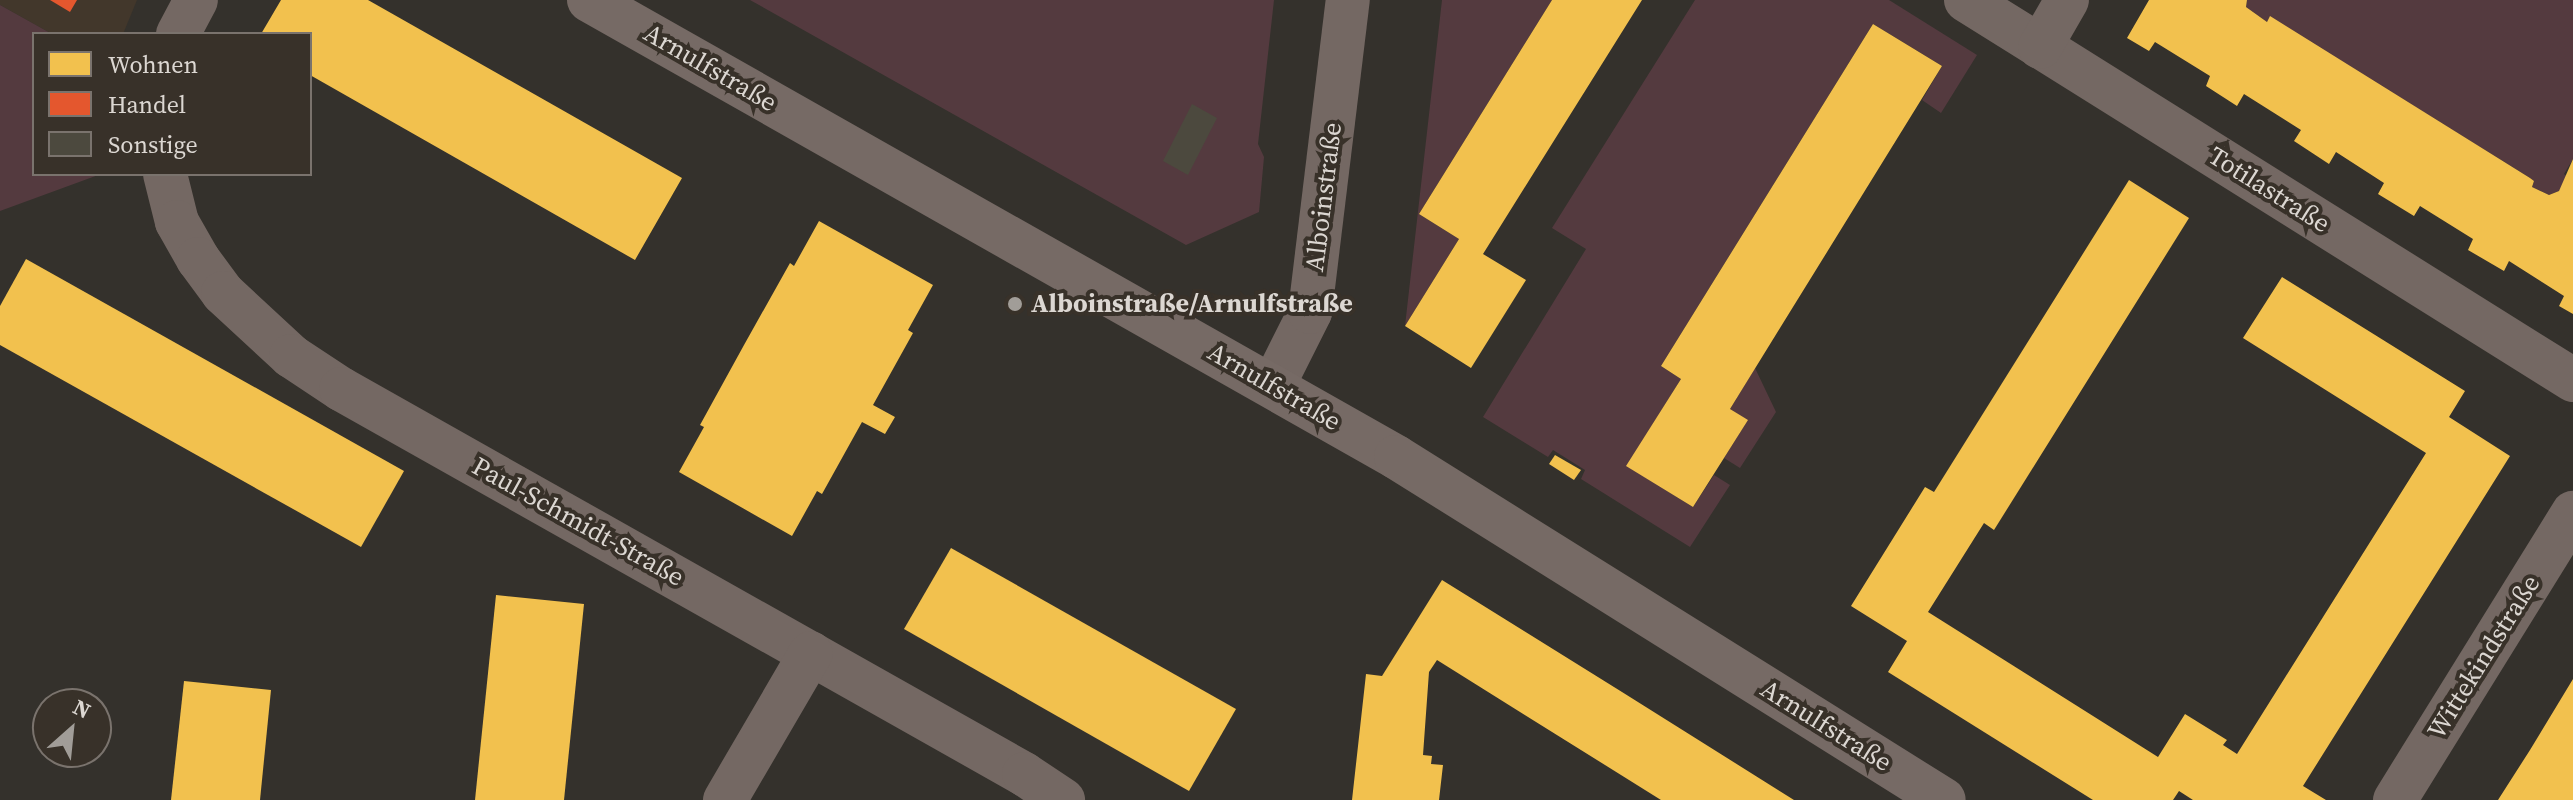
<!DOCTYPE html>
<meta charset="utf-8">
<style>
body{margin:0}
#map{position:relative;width:2573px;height:800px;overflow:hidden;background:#34312c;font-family:"Source Serif 4",serif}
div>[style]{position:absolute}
.built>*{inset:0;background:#42372b}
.green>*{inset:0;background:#543a3f}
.homes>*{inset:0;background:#f2c14e}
.shops>*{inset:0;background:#e4572e}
.building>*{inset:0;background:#4c493e}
.minor>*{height:44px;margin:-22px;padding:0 22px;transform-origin:22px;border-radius:22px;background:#746863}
.tertiary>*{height:44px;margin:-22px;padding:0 22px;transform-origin:22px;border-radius:22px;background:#746863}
.secondary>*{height:44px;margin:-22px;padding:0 22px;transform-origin:22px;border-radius:22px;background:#766a65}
.dots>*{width:22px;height:22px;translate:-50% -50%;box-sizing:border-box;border:4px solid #383129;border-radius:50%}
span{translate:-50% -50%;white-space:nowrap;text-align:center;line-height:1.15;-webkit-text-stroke:8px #383129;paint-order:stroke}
.street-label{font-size:26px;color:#dcd7d2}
.poi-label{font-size:26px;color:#dcd7d2;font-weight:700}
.left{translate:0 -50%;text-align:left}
.legend{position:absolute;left:32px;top:32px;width:280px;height:144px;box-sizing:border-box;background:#383129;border:2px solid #7a736d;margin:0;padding:10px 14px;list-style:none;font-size:24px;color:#dcd7d2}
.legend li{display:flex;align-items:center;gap:16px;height:40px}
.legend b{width:40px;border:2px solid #7a736d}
.north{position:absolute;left:32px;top:688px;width:80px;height:80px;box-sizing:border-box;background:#383129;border:2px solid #7a736d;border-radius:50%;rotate:27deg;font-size:22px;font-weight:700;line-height:32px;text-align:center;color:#dcd7d2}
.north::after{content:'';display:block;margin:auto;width:28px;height:36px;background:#a19d98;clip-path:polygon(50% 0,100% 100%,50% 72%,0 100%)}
</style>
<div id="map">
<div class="built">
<i style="clip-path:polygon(0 0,137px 0,123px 34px,52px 34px,0 5px)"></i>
</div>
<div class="green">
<i style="clip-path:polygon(750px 0,1274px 0,1258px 144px,1264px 157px,1259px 212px,1186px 245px)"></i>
<i style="clip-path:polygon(1442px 0,1552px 0,1419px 214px,1459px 239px,1405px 326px)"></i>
<i style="clip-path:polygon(1695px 0,1889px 0,1977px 55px,1941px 113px,1922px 100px,1942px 66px,1873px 24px,1661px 366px,1681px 379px,1627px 466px,1693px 507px,1714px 475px,1730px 485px,1690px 547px,1581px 479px,1585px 470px,1553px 450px,1548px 457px,1483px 417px,1586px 249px,1552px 228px)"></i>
<i style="clip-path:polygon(2247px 0,2573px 0,2573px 159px,2564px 174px,2568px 177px,2559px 191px,2549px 195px,2532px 187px,2534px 181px,2530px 178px,2270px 17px,2267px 22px,2246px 7px)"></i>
<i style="clip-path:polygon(0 5px,52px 34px,34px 34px,34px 174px,101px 174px,0 211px)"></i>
<i style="clip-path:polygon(1755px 368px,1776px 412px,1740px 468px,1724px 458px,1747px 421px,1730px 409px)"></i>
</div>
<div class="homes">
<i style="clip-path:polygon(281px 0,368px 0,682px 178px,635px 260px,310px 75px,310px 34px,261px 34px)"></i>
<i style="clip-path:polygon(1552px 0,1642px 0,1483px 254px,1526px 280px,1471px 368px,1405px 326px,1459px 239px,1419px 214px)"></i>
<i style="clip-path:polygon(2149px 0,2247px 0,2246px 7px,2267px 22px,2270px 16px,2530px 178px,2534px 181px,2532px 187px,2549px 195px,2559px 191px,2573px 159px,2573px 314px,2559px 306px,2564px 296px,2509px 261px,2504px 271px,2468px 250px,2473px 239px,2420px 206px,2414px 216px,2378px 194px,2384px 183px,2336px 152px,2329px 164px,2294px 141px,2301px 130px,2244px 94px,2237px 106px,2206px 86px,2210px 76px,2155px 42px,2149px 51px,2127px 38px)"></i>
<i style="clip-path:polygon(1873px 24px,1942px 66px,1730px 409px,1748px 420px,1693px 507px,1626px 466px,1681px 379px,1661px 366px)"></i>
<i style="clip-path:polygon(2129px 180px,2189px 218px,1994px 530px,1984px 523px,1928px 612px,2158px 757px,2185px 714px,2227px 740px,2223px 745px,2237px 754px,2426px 453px,2243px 338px,2282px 277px,2465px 391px,2449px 417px,2510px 456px,2303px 786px,2326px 800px,2193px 800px,2179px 791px,2173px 800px,2093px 800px,1888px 672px,1907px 641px,1851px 606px,1925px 487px,1934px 492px)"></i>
<i style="clip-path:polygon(819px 221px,933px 285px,908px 330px,913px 333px,873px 405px,895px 417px,885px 434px,862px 422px,822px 494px,817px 491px,792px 536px,679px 472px,704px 427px,700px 425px,744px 345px,790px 263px,794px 266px)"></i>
<i style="clip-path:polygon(26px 259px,404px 471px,361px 547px,0 345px,0 306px)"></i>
<i style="clip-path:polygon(1555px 455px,1581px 470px,1574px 480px,1549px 464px)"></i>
<i style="clip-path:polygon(951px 548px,1236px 709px,1189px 791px,904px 629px)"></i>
<i style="clip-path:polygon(1442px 580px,1622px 692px,1794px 800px,1661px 800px,1437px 660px,1429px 672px,1423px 755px,1432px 756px,1431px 764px,1443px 765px,1439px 800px,1352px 800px,1366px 674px,1382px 676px)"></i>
<i style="clip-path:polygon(496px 595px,584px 604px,564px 800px,475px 800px)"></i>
<i style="clip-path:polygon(2573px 679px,2573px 800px,2498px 800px,2530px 750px)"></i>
<i style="clip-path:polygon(184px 681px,271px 690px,260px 800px,171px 800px)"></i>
</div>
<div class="shops">
<i style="clip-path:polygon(50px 0,77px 0,70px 12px)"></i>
</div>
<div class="building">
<i style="clip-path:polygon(1192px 104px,1217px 118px,1188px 175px,1163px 161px)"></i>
</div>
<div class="minor">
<i style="left:1966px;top:0;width:716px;rotate:32.05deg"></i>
<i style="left:178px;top:34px;width:38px;rotate:-62deg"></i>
<i style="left:2040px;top:47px;width:54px;rotate:-60.1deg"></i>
<i style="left:165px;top:174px;width:49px;rotate:76deg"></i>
<i style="left:177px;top:222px;width:43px;rotate:60.4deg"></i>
<i style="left:198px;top:259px;width:42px;rotate:53.7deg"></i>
<i style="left:223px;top:293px;width:93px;rotate:42.8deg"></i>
<i style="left:291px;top:356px;width:60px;rotate:33.4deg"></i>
<i style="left:341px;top:389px;width:784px;rotate:29.41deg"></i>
<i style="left:1024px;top:774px;width:47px;rotate:33.7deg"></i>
<i style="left:725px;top:800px;width:170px;rotate:-59.7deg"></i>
<i style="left:2395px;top:800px;width:338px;rotate:-58.2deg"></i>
</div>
<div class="tertiary">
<i style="left:1273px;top:386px;width:83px;rotate:-63.4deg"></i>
<i style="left:1310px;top:312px;width:314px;rotate:-83.1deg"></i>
</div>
<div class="secondary">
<i style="left:589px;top:0;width:927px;rotate:29.52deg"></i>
<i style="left:1396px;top:457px;width:646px;rotate:32.04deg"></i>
</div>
<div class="dots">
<i style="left:1015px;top:304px;background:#a19d98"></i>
</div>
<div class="street-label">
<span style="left:710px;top:68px;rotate:30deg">Arnulfstraße</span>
<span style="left:2269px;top:190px;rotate:32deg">Totilastraße</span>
<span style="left:1324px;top:197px;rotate:-83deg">Alboinstraße</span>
<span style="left:1274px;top:387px;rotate:30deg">Arnulfstraße</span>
<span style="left:578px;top:522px;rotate:29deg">Paul-Schmidt-Straße</span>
<span style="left:2484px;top:657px;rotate:-58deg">Wittekindstraße</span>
<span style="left:1826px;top:726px;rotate:32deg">Arnulfstraße</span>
</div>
<div class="poi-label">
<span class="left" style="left:1031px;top:304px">Alboinstraße/Arnulfstraße</span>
</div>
<ul class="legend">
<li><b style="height:22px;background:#f2c14e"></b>Wohnen</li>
<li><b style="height:22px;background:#e4572e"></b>Handel</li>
<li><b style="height:22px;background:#4c493e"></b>Sonstige</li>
</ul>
<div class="north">N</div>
</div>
